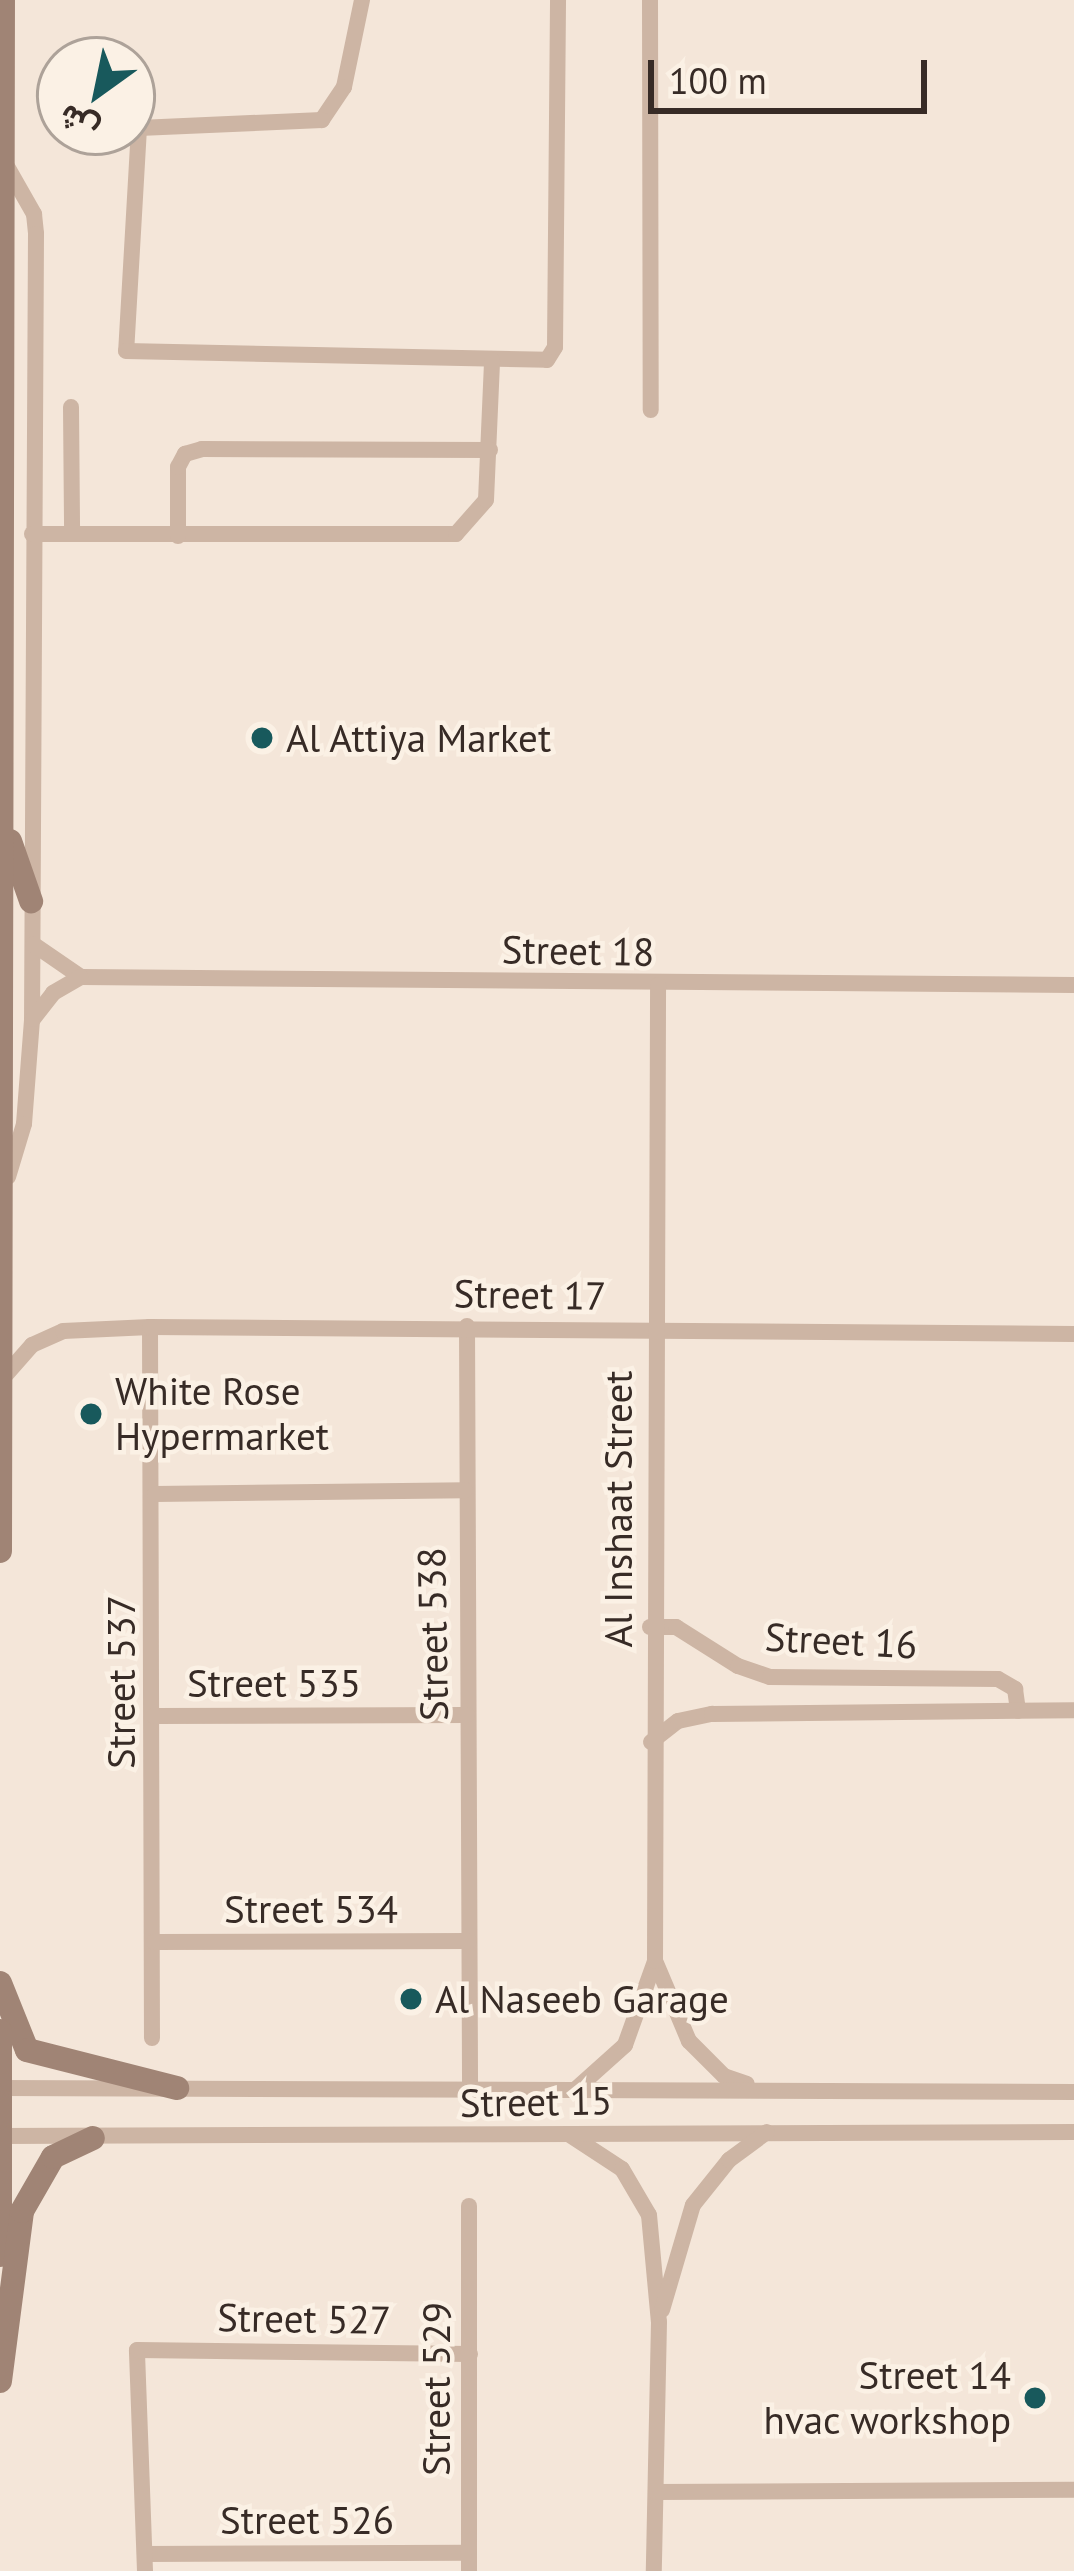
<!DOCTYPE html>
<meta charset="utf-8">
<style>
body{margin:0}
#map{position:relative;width:1074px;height:2571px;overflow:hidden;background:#f4e6d9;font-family:"PT Sans",Vazirmatn,sans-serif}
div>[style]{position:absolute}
.street>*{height:16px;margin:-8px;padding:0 8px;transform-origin:8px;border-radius:8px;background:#cdb5a4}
.secondary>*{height:24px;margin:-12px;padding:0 12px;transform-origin:12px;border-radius:12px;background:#a08475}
.dots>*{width:33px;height:33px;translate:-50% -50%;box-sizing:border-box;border:6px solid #fbf1e5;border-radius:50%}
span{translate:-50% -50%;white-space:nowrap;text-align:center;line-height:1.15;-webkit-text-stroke:9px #fbf1e5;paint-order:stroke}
.poi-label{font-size:39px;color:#372b26}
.left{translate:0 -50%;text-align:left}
.right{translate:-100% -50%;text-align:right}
.street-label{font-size:39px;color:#372b26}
.north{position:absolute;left:36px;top:36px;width:120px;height:120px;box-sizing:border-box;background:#fbf1e5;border:3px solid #ada299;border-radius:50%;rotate:213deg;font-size:33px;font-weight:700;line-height:48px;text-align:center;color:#372b26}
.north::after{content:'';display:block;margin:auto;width:42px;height:54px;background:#18595c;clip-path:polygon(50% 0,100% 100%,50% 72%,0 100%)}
.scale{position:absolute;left:648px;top:60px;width:279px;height:54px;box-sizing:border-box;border:6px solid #372b26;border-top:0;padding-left:15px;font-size:36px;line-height:42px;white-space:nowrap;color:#372b26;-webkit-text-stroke:9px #fbf1e5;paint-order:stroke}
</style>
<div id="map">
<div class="street">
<i style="left:362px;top:0;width:89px;rotate:101.7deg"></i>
<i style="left:344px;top:87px;width:40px;rotate:124deg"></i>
<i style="left:322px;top:120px;width:183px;rotate:177.5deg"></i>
<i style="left:139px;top:128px;width:223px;rotate:93.3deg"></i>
<i style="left:126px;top:351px;width:421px;rotate:1.2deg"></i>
<i style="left:547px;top:360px;width:15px;rotate:-58deg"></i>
<i style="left:555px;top:347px;width:347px;rotate:-89.5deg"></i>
<i style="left:650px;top:0;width:410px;rotate:89.9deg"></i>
<i style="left:5px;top:163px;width:59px;rotate:60.4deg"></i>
<i style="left:34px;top:214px;width:20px;rotate:84deg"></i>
<i style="left:36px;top:234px;width:786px;rotate:90.29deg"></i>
<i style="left:32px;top:1020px;width:104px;rotate:94.4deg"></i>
<i style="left:24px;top:1124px;width:55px;rotate:106.8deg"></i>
<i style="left:71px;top:407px;width:124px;rotate:89.5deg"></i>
<i style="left:32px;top:534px;width:424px"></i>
<i style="left:456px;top:534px;width:45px;rotate:-48.6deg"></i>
<i style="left:486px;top:500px;width:140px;rotate:-87.5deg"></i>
<i style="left:178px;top:536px;width:69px;rotate:-90deg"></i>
<i style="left:178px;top:467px;width:15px;rotate:-62deg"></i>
<i style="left:185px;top:454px;width:18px;rotate:-16deg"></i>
<i style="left:202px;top:449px;width:288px;rotate:0.2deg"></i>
<i style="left:33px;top:944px;width:58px;rotate:34.5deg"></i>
<i style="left:81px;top:977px;width:993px;rotate:0.46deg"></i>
<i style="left:33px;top:1019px;width:33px;rotate:-52deg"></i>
<i style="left:53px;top:993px;width:32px;rotate:-30deg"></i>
<i style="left:467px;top:1326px;width:763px;rotate:89.77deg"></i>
<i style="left:150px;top:1327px;width:711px;rotate:89.84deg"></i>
<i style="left:3px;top:1378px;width:44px;rotate:-48.7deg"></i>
<i style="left:32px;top:1345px;width:34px;rotate:-24deg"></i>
<i style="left:63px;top:1331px;width:87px;rotate:-2.6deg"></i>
<i style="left:150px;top:1327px;width:924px;rotate:0.43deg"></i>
<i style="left:155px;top:1494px;width:310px;rotate:-0.7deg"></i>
<i style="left:650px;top:1627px;width:26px"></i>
<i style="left:676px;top:1627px;width:73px;rotate:32.2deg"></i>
<i style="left:738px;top:1666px;width:34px;rotate:19deg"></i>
<i style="left:770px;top:1677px;width:228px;rotate:0.5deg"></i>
<i style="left:998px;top:1679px;width:20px;rotate:30deg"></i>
<i style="left:1015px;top:1689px;width:22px;rotate:82deg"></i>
<i style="left:154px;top:1716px;width:313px;rotate:-0.2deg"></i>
<i style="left:651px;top:1742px;width:34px;rotate:-38deg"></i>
<i style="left:678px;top:1721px;width:35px;rotate:-12deg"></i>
<i style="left:712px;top:1714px;width:362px;rotate:-0.6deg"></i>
<i style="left:154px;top:1942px;width:315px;rotate:-0.2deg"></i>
<i style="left:656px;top:1963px;width:85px;rotate:67.1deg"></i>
<i style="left:689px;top:2041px;width:49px;rotate:45deg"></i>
<i style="left:724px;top:2076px;width:24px;rotate:19deg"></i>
<i style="left:0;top:2088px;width:1074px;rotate:0.21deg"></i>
<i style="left:576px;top:2089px;width:66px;rotate:-41.9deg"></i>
<i style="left:625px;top:2045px;width:89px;rotate:-70.3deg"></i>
<i style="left:655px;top:1961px;width:976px;rotate:-89.82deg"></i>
<i style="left:570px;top:2135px;width:62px;rotate:33.2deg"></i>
<i style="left:622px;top:2169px;width:53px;rotate:59.6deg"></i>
<i style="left:649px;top:2215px;width:107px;rotate:84.7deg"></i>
<i style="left:659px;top:2322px;width:249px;rotate:91.2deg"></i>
<i style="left:0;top:2136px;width:1074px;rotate:-0.21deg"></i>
<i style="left:662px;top:2310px;width:109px;rotate:-73.6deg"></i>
<i style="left:693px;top:2205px;width:58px;rotate:-51.3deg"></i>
<i style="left:729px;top:2160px;width:47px;rotate:-36.4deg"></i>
<i style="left:656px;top:2492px;width:418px;rotate:-0.3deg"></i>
<i style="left:145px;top:2554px;width:324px;rotate:-0.2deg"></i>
<i style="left:145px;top:2571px;width:221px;rotate:-92.1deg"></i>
<i style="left:137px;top:2350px;width:333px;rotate:0.7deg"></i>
<i style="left:469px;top:2571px;width:365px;rotate:-90deg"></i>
</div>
<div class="secondary">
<i style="left:10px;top:841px;width:64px;rotate:70.7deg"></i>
<i style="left:0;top:1551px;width:1551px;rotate:-89.89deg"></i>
<i style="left:0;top:1983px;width:72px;rotate:68.1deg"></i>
<i style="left:27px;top:2050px;width:155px;rotate:14.2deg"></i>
<i style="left:0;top:2031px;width:224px;rotate:90deg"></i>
<i style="left:0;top:2381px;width:171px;rotate:-82.6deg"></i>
<i style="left:22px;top:2211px;width:62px;rotate:-60.1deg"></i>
<i style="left:53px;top:2157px;width:44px;rotate:-25.4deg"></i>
</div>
<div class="dots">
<i style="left:262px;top:738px;background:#18595c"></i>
<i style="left:91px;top:1414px;background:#18595c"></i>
<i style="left:411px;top:1999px;background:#18595c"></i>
<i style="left:1035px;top:2398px;background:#18595c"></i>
</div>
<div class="poi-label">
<span class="left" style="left:286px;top:738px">Al Attiya Market</span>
<span class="left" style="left:115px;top:1414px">White Rose<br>Hypermarket</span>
<span class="left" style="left:435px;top:1999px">Al Naseeb Garage</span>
<span class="right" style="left:1011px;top:2398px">Street 14<br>hvac workshop</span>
</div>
<div class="street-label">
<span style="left:578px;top:951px;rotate:1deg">Street 18</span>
<span style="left:530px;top:1295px;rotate:1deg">Street 17</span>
<span style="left:618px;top:1509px;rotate:-90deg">Al Inshaat Street</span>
<span style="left:433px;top:1634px;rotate:-91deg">Street 538</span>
<span style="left:841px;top:1641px;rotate:3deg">Street 16</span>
<span style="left:121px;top:1682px;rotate:-90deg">Street 537</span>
<span style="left:274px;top:1683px">Street 535</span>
<span style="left:311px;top:1909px">Street 534</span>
<span style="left:536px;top:2102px;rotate:-1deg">Street 15</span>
<span style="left:304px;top:2319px;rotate:1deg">Street 527</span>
<span style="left:436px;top:2389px;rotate:-90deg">Street 529</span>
<span style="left:307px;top:2520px">Street 526</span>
</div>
<div class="north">ش</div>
<div class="scale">100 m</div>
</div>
